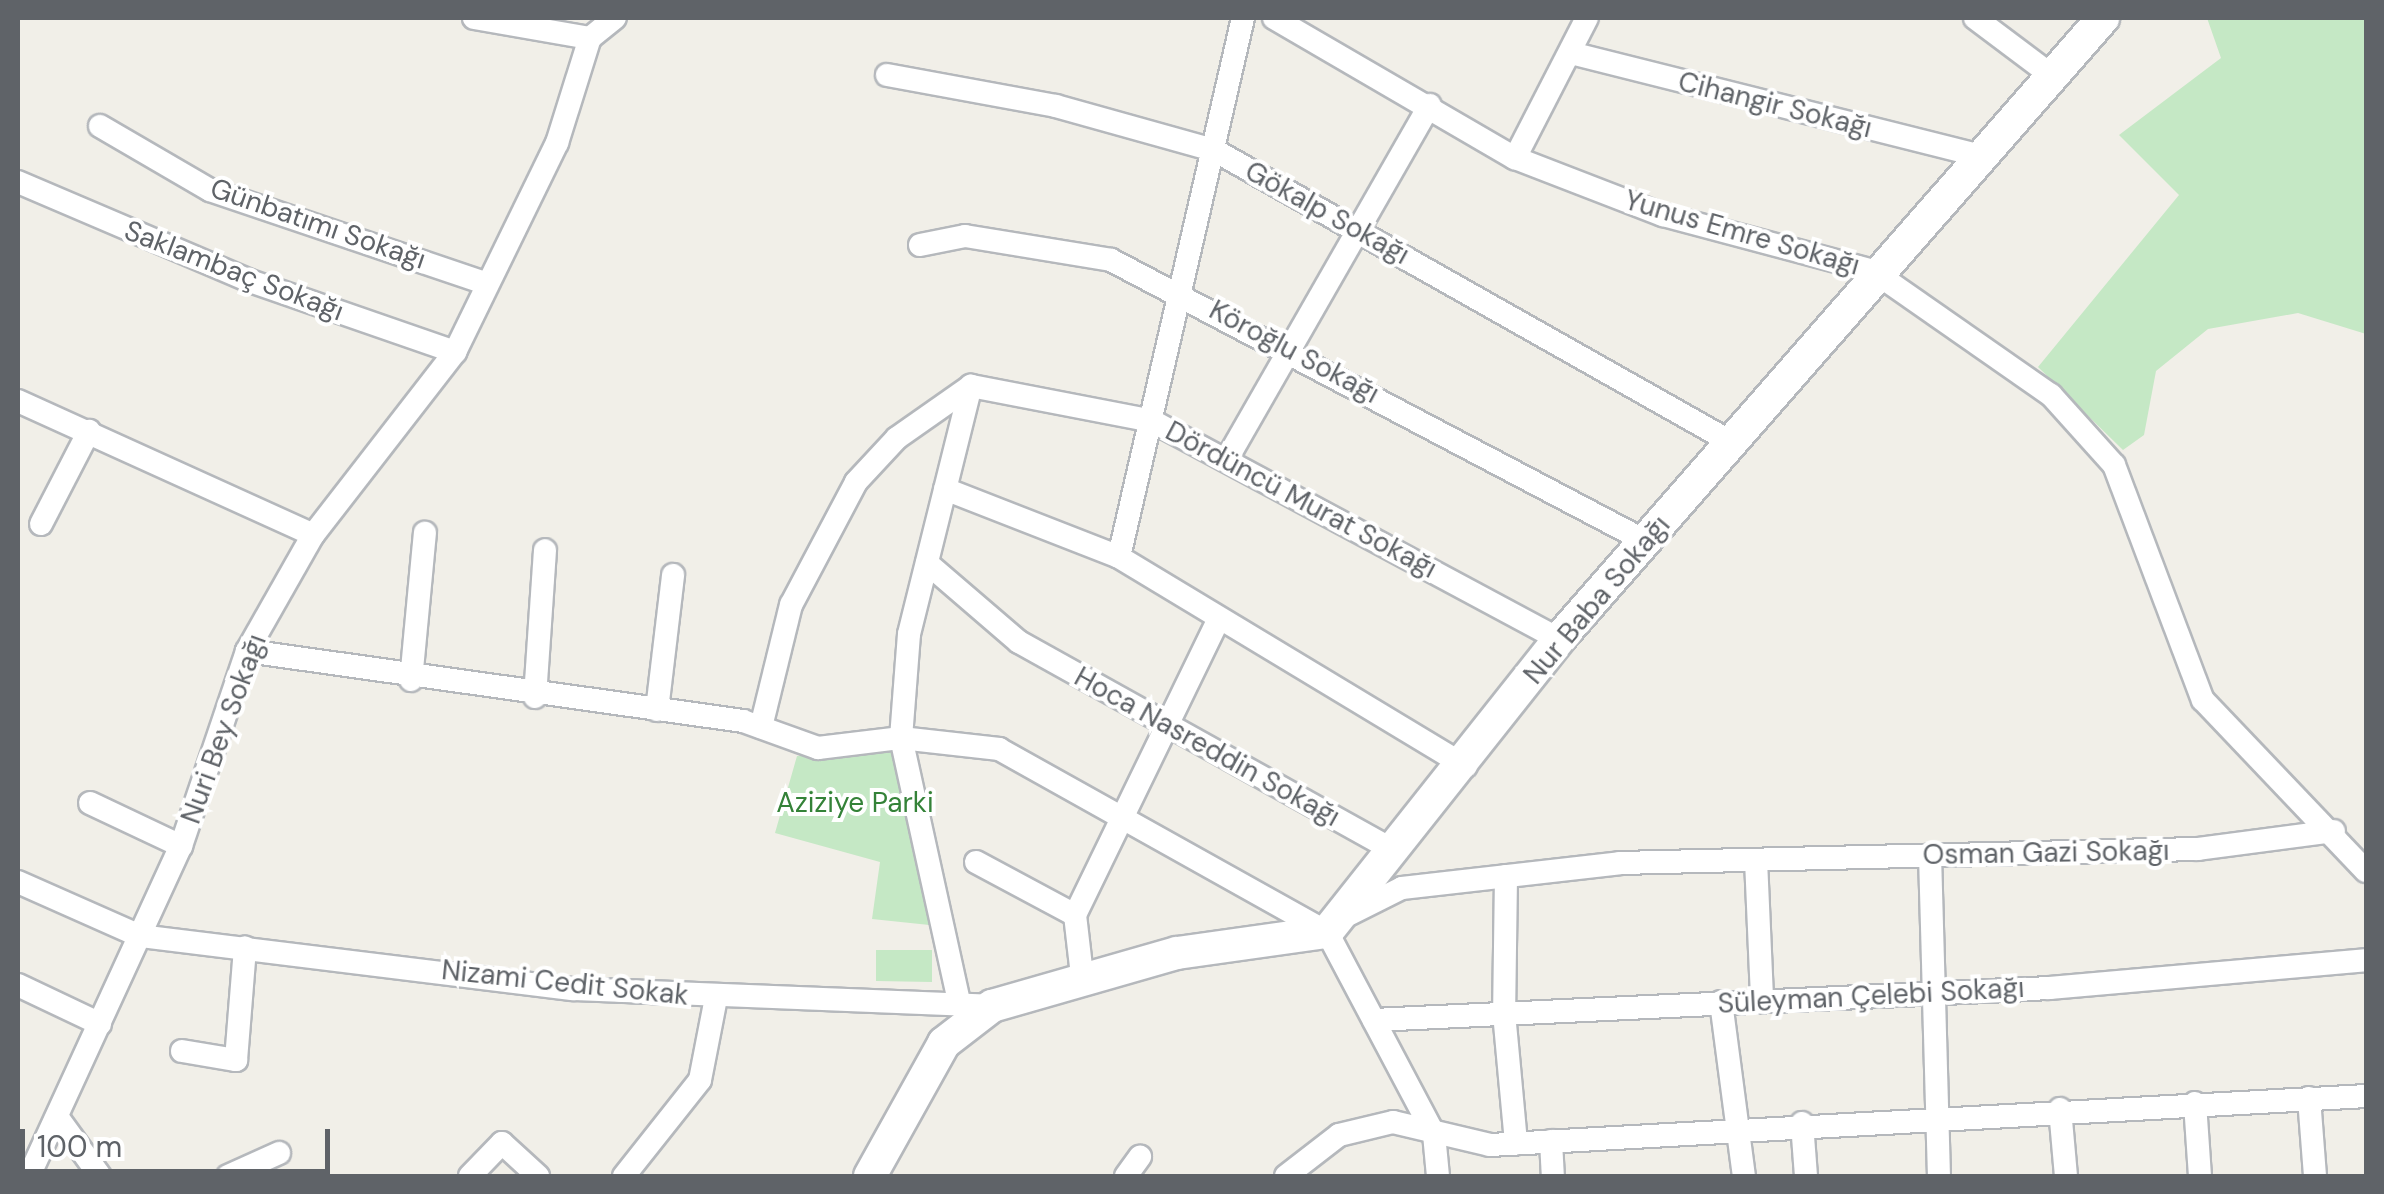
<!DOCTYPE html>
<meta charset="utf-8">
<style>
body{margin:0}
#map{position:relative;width:2384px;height:1194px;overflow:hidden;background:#f1efe8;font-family:"DM Sans",sans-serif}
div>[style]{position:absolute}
.green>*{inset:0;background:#c5e8c5}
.roads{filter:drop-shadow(2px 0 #b5b8bc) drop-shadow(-2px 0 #b5b8bc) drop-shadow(0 2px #b5b8bc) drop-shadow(0 -2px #b5b8bc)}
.street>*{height:22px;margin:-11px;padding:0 11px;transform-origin:11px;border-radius:11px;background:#fff}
.secondary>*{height:32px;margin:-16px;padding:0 16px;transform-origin:16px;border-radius:16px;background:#fff}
span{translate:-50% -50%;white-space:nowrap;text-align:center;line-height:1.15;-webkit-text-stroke:8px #fff;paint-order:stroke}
.street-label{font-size:28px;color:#5f6368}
.park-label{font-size:28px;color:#348238}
.frame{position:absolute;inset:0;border:20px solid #5f6368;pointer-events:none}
.scale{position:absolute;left:20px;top:1129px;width:310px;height:45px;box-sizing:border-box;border:5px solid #5f6368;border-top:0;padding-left:12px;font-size:30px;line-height:35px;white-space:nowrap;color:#5f6368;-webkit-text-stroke:8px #fff;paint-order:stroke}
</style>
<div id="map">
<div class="green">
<i style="clip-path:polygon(2207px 18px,2366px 18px,2366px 334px,2298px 313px,2208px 329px,2156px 371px,2144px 435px,2123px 450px,2038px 367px,2179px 195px,2119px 135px,2221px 58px)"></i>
<i style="clip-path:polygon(895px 751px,939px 926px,872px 919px,880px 862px,775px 833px,797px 756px)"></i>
<i style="clip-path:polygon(876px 950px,932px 950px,932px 982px,876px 981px)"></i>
</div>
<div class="roads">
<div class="street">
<i style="left:474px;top:18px;width:118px;rotate:9.8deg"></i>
<i style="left:1243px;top:18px;width:553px;rotate:102.96deg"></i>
<i style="left:1119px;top:557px;width:405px;rotate:31.1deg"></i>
<i style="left:1274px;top:18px;width:279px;rotate:30.2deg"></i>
<i style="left:1515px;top:158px;width:159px;rotate:21.1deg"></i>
<i style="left:1663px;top:215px;width:217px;rotate:14.9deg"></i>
<i style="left:1873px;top:271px;width:217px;rotate:34.9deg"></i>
<i style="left:2051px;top:395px;width:94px;rotate:48deg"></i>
<i style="left:2114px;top:465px;width:251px;rotate:69.3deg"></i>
<i style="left:2203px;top:700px;width:236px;rotate:46.4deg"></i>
<i style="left:1975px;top:18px;width:95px;rotate:36.9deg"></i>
<i style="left:590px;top:38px;width:32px;rotate:-39deg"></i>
<i style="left:1571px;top:53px;width:420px;rotate:14.1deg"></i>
<i style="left:887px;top:75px;width:172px;rotate:10.4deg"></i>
<i style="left:1056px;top:106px;width:164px;rotate:15.6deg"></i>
<i style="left:1214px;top:150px;width:594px;rotate:29.46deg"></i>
<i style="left:100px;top:126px;width:127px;rotate:30.2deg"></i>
<i style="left:210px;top:190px;width:293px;rotate:18.7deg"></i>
<i style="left:1515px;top:158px;width:157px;rotate:-62.8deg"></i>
<i style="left:18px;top:182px;width:252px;rotate:23.1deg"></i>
<i style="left:250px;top:281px;width:217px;rotate:19.1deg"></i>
<i style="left:920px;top:245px;width:46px;rotate:-11.3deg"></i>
<i style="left:965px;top:236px;width:148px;rotate:9.3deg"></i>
<i style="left:1111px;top:260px;width:603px;rotate:27.75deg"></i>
<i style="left:971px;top:386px;width:184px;rotate:10.9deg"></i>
<i style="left:1152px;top:421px;width:462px;rotate:28.2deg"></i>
<i style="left:18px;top:401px;width:324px;rotate:24.4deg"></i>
<i style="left:1227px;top:459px;width:408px;rotate:-60.2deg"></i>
<i style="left:945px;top:489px;width:187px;rotate:21.3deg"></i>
<i style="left:41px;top:524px;width:105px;rotate:-62.7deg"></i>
<i style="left:927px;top:563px;width:121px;rotate:40.7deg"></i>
<i style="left:1019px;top:642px;width:430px;rotate:29.1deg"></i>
<i style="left:247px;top:651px;width:501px;rotate:8.03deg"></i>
<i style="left:743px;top:721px;width:80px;rotate:19.8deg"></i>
<i style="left:818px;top:748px;width:84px;rotate:-6.9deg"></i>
<i style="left:901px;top:738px;width:99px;rotate:6.4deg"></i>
<i style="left:999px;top:749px;width:376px;rotate:29.2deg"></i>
<i style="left:411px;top:680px;width:148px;rotate:-84.6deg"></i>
<i style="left:535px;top:697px;width:147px;rotate:-86.1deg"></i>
<i style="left:657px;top:710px;width:136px;rotate:-83.2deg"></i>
<i style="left:761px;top:727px;width:126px;rotate:-76.2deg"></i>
<i style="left:791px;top:605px;width:139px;rotate:-62.1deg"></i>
<i style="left:856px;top:482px;width:60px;rotate:-47deg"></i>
<i style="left:897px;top:438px;width:90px;rotate:-35.1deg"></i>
<i style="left:90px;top:803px;width:101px;rotate:25.3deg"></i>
<i style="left:1930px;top:855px;width:321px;rotate:88.4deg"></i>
<i style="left:1756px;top:860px;width:140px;rotate:87.5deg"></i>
<i style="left:976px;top:862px;width:112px;rotate:28.2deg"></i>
<i style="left:1506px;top:876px;width:137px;rotate:90.8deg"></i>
<i style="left:1504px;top:1013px;width:131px;rotate:84.7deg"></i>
<i style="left:18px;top:882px;width:133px;rotate:23.9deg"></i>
<i style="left:140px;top:936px;width:436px;rotate:7deg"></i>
<i style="left:573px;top:989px;width:419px;rotate:2.3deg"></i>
<i style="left:1350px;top:914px;width:58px;rotate:-26.6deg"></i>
<i style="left:1402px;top:888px;width:219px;rotate:-6.5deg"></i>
<i style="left:1620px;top:863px;width:578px;rotate:-1.39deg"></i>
<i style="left:2198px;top:849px;width:137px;rotate:-7.5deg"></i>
<i style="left:1327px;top:932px;width:229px;rotate:62.1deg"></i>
<i style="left:1434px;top:1134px;width:42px;rotate:84.6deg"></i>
<i style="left:1083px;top:984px;width:69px;rotate:-96.6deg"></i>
<i style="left:1075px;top:915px;width:329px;rotate:-64.1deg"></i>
<i style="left:18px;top:985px;width:91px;rotate:25.4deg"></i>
<i style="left:1721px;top:1002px;width:176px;rotate:82.5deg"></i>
<i style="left:960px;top:1006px;width:274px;rotate:-102.4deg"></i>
<i style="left:901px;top:738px;width:104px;rotate:-85.6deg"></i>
<i style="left:909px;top:634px;width:256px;rotate:-76deg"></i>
<i style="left:1374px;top:1020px;width:676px;rotate:-2.71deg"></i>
<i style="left:2049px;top:988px;width:318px;rotate:-5deg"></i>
<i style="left:182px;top:1051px;width:55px;rotate:9.5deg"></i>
<i style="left:236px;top:1060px;width:113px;rotate:-85.4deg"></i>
<i style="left:2309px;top:1098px;width:78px;rotate:85.6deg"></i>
<i style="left:2195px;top:1103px;width:73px;rotate:86.1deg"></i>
<i style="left:2060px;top:1109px;width:67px;rotate:84.9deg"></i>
<i style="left:58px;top:1118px;width:72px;rotate:54.1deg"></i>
<i style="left:1802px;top:1123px;width:53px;rotate:85.7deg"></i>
<i style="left:1551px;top:1141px;width:35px;rotate:87deg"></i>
<i style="left:29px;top:1176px;width:363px;rotate:-65.3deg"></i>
<i style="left:181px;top:846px;width:206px;rotate:-71.3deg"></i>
<i style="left:247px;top:651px;width:133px;rotate:-60.4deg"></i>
<i style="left:313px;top:535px;width:232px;rotate:-52.2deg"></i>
<i style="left:455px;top:352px;width:233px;rotate:-64deg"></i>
<i style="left:557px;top:143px;width:110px;rotate:-72.6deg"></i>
<i style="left:228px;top:1176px;width:56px;rotate:-24.3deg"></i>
<i style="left:470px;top:1176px;width:46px;rotate:-45.9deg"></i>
<i style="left:502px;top:1143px;width:49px;rotate:42.5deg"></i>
<i style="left:624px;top:1176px;width:122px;rotate:-51.6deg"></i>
<i style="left:700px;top:1080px;width:84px;rotate:-79deg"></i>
<i style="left:1126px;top:1176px;width:24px;rotate:-54deg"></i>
<i style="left:1286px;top:1176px;width:67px;rotate:-37.7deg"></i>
<i style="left:1339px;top:1135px;width:56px;rotate:-13.5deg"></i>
<i style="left:1393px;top:1122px;width:100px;rotate:13.3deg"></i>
<i style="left:1490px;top:1145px;width:877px;rotate:-3.2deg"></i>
</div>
<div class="secondary">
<i style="left:870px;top:1176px;width:152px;rotate:-60.9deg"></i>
<i style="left:944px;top:1043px;width:61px;rotate:-37.6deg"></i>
<i style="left:992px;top:1006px;width:192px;rotate:-16deg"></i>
<i style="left:1177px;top:953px;width:151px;rotate:-8deg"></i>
<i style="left:1327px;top:932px;width:374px;rotate:-51.6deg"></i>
<i style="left:1559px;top:639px;width:826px;rotate:-48.78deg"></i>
</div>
</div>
<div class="street-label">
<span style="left:1775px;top:105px;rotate:14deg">Cihangir Sokağı</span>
<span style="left:1327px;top:213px;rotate:29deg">Gökalp Sokağı</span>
<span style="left:318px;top:224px;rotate:19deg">Günbatımı Sokağı</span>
<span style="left:1742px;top:233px;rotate:16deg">Yunus Emre Sokağı</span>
<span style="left:234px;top:271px;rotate:21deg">Saklambaç Sokağı</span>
<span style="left:1294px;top:352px;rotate:28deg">Köroğlu Sokağı</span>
<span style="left:1301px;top:500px;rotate:28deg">Dördüncü Murat Sokağı</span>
<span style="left:1597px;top:600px;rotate:-50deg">Nur Baba Sokağı</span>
<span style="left:224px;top:729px;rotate:-70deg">Nuri Bey Sokağı</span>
<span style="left:1207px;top:747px;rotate:29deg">Hoca Nasreddin Sokağı</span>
<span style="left:2046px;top:853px;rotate:-1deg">Osman Gazi Sokağı</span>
<span style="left:565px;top:983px;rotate:6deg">Nizami Cedit Sokak</span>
<span style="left:1871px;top:996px;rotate:-3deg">Süleyman Çelebi Sokağı</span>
</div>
<div class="park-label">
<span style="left:855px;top:803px">Aziziye Parki</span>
</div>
<div class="frame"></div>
<div class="scale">100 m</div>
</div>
